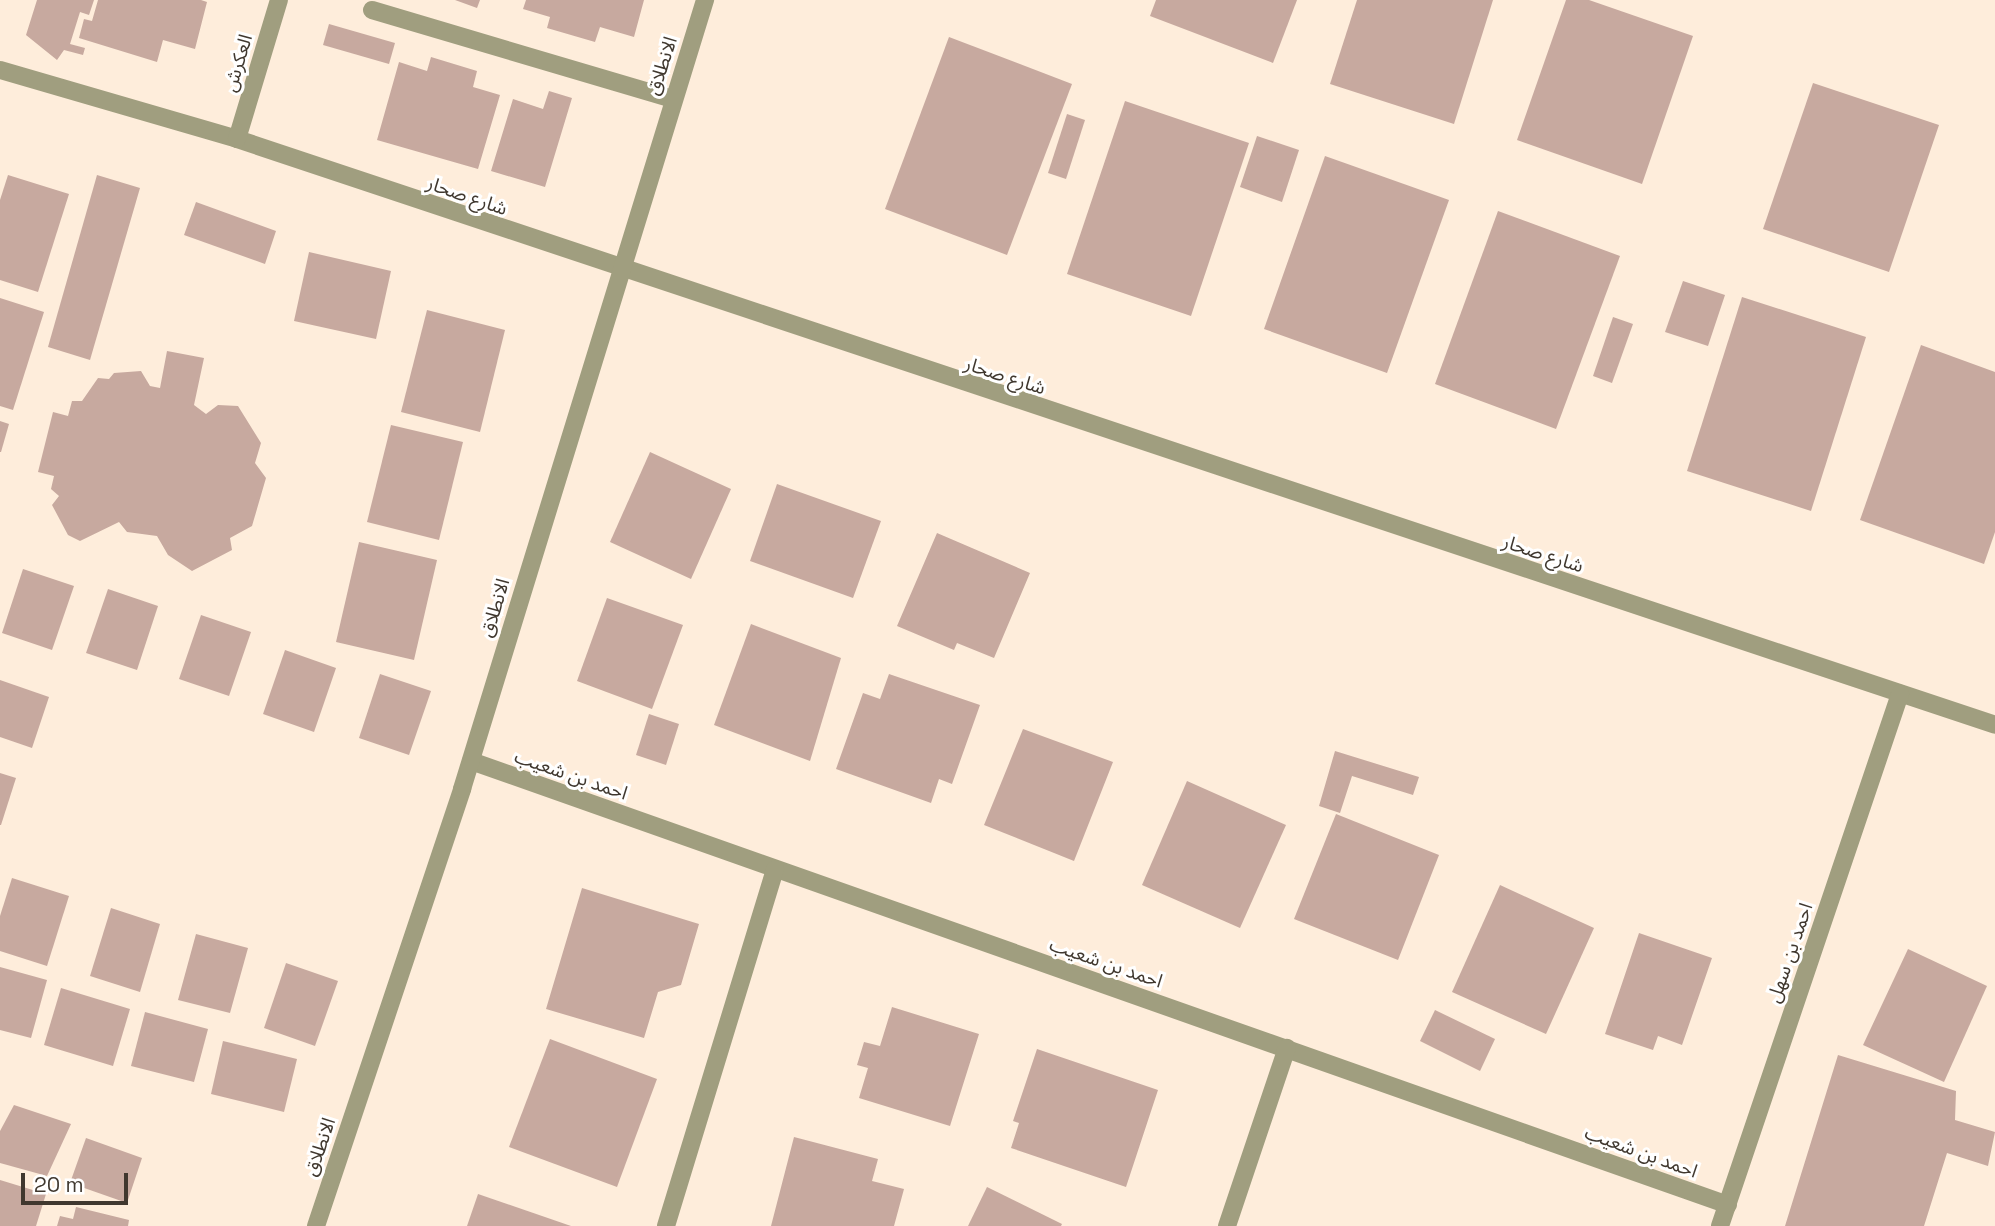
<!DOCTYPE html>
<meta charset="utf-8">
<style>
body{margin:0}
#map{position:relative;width:1995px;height:1226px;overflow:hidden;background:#feeddb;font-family:"Space Grotesk","Noto Sans Arabic",sans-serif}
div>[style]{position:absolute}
.building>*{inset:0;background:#c7a99f}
.minor>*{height:18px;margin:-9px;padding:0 9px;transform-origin:9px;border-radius:9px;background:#a09e7f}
span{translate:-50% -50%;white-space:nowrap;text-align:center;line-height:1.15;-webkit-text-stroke:6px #fff;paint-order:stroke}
.street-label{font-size:19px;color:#40382f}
.scale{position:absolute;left:21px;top:1173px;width:107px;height:32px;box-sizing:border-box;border:4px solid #40382f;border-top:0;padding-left:9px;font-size:21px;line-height:24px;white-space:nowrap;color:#40382f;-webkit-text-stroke:5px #fff;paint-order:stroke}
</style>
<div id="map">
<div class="building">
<i style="clip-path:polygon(37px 0,94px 0,89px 15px,80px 12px,70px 44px,85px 48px,83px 55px,64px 50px,57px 60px,26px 35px)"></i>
<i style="clip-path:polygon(98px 0,201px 0,207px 2px,195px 49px,163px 40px,157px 62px,79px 38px,84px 19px,92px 21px)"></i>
<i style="clip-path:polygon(455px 0,480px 0,477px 8px)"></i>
<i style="clip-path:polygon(526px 0,644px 0,634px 37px,600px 27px,595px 42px,547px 28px,550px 17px,523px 9px)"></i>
<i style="clip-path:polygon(1156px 0,1297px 0,1273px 63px,1150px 16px)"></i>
<i style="clip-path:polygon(1357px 0,1493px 0,1454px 124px,1330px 84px)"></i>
<i style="clip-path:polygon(1566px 0,1589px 0,1693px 36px,1642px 184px,1517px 140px)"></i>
<i style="clip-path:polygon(329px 24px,395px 43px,389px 64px,323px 45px)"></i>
<i style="clip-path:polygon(949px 37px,1072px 84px,1007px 255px,885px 209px)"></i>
<i style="clip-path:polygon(431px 57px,477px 71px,473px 87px,500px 95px,478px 169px,377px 140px,399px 62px,427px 71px)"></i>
<i style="clip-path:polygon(1813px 83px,1939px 125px,1889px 272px,1763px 229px)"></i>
<i style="clip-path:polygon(549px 91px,572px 98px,545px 187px,491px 171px,513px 99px,543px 109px)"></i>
<i style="clip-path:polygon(1125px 101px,1249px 143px,1191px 316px,1067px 274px)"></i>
<i style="clip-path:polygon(1067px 114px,1085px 120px,1066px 179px,1048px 173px)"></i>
<i style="clip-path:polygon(1257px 136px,1299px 150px,1282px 202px,1240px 187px)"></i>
<i style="clip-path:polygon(1325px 156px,1449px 200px,1387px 373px,1264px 329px)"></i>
<i style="clip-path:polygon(8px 175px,69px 194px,38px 292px,0 280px,0 200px)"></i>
<i style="clip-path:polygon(97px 175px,140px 188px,90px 360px,48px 347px)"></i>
<i style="clip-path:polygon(196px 202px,276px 231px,265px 264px,184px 235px)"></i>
<i style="clip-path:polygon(1498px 211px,1620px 256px,1556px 429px,1435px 384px)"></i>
<i style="clip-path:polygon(309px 252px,391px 271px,376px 339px,294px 321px)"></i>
<i style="clip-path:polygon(1683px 281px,1725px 295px,1708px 346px,1665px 332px)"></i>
<i style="clip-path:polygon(1742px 297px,1866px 337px,1811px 511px,1687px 471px)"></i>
<i style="clip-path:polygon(0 298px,44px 312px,13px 410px,0 406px)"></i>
<i style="clip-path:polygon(427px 310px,505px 330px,480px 432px,401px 412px)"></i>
<i style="clip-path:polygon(1613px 317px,1633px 324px,1612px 383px,1593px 376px)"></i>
<i style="clip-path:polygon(1921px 345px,1995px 372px,1995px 532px,1984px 564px,1860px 520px)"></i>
<i style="clip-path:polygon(167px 351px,204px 358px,194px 405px,206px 414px,218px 405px,238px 406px,261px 443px,255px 463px,266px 478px,252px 526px,230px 538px,232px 550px,192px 571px,168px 555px,157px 536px,127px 532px,119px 522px,80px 541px,68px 535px,52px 505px,59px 496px,51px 489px,54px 476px,38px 472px,53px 412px,68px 416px,72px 401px,82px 401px,98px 378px,109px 379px,114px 373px,141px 371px,150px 386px,160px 388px)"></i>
<i style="clip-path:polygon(0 421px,9px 424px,1px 452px,0 452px)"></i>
<i style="clip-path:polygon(391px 425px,463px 442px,439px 540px,367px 522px)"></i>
<i style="clip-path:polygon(650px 452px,731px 489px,691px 579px,610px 542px)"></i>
<i style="clip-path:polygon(777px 484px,881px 521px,853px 598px,750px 561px)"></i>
<i style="clip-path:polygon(937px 533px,1030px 573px,994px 658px,957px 643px,954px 650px,897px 626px)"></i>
<i style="clip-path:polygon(359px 542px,437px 560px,414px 660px,336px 642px)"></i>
<i style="clip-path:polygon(23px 569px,74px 586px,52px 650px,2px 633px)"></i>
<i style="clip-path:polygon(108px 589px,158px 606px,137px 670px,86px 653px)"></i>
<i style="clip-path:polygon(607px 598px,683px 625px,652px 709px,577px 681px)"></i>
<i style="clip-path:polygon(201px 615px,251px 632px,229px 696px,179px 679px)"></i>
<i style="clip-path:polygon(751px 624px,841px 658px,810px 761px,714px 725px)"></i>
<i style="clip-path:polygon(285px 650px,336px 668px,314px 732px,263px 714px)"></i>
<i style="clip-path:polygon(380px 674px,431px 691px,409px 755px,359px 738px)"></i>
<i style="clip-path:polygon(889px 674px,980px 705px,952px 784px,939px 779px,931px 803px,836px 769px,863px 693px,880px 699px)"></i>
<i style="clip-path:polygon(0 680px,49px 697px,32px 748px,0 737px)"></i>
<i style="clip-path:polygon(649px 714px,679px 724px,666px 765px,636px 755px)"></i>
<i style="clip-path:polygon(1023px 729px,1113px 762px,1074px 861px,984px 825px)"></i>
<i style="clip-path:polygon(1335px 751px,1419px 777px,1413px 795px,1352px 776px,1340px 813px,1319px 806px)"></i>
<i style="clip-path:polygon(0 773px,16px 778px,1px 825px,0 825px)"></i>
<i style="clip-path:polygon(1187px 781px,1286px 825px,1240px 928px,1142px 885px)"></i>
<i style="clip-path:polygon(1336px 814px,1439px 855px,1398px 960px,1294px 919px)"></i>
<i style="clip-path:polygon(12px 878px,69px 896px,47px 966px,0 951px,0 916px)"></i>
<i style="clip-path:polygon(1500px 885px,1594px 928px,1546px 1034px,1452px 992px)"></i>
<i style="clip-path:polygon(582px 888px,699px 924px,681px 985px,658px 992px,644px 1038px,546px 1009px)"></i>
<i style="clip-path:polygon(111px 908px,160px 924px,140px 992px,90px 976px)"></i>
<i style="clip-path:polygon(1639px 933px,1712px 958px,1682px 1045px,1658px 1036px,1653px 1050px,1605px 1034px)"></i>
<i style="clip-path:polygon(196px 934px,248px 948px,230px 1013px,178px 1000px)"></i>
<i style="clip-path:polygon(1908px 949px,1987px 986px,1944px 1082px,1863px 1045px)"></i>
<i style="clip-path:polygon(286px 963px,338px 981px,315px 1046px,264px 1028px)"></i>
<i style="clip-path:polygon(0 967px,47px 980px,31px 1038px,0 1030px)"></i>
<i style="clip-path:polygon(61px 988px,130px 1009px,113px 1066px,44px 1045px)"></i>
<i style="clip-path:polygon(892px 1007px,979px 1034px,950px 1126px,859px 1098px,868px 1068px,857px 1065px,864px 1042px,880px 1046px)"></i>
<i style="clip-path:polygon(1435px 1010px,1495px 1039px,1480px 1071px,1420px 1041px)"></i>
<i style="clip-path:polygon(145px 1012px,208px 1029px,194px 1082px,131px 1066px)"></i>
<i style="clip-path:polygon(550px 1039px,657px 1079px,617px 1187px,509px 1147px)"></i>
<i style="clip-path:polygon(223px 1041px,297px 1059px,284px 1112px,211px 1094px)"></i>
<i style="clip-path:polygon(1037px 1049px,1158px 1090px,1126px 1187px,1011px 1148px,1019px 1123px,1013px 1121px)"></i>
<i style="clip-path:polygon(1838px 1055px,1956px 1091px,1955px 1120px,1995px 1132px,1988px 1166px,1947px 1153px,1924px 1226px,1785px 1226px)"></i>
<i style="clip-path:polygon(14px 1105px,71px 1124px,47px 1176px,0 1163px,0 1131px)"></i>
<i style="clip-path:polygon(794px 1137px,878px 1159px,872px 1181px,904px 1189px,894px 1226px,771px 1226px)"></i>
<i style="clip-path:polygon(86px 1138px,142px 1158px,127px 1203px,70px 1183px)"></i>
<i style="clip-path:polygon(0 1180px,46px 1194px,36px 1226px,0 1226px)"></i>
<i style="clip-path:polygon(987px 1187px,1062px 1224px,1061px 1226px,968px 1226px)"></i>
<i style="clip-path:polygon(478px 1194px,571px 1226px,467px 1226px)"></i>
<i style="clip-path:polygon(76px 1207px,129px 1220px,128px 1226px,57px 1226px,60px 1216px,73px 1219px)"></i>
</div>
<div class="minor">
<i style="left:372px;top:10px;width:314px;rotate:16.5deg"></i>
<i style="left:0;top:70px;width:247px;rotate:16.2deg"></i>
<i style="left:237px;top:139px;width:1853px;rotate:18.43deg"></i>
<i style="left:237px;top:139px;width:145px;rotate:-73.2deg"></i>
<i style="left:471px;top:761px;width:1333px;rotate:19.45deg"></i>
<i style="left:316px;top:1226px;width:461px;rotate:-71.5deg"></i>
<i style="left:462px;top:789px;width:826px;rotate:-72.88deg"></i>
<i style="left:666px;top:1226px;width:373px;rotate:-73deg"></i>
<i style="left:1227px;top:1226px;width:188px;rotate:-71.4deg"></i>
<i style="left:1720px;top:1226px;width:562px;rotate:-71.31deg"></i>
</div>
<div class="street-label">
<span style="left:238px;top:63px;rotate:-73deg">العكرش</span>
<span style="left:662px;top:66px;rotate:-72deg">الانطلاق</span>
<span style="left:467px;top:196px;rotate:19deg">شارع صحار</span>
<span style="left:1005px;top:376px;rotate:18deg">شارع صحار</span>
<span style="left:1543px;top:554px;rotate:18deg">شارع صحار</span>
<span style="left:495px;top:608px;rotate:-73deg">الانطلاق</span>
<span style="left:571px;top:775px;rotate:19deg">احمد بن شعيب</span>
<span style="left:1790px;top:953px;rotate:-71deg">احمد بن سهل</span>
<span style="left:1106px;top:963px;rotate:19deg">احمد بن شعيب</span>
<span style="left:320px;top:1147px;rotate:-71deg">الانطلاق</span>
<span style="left:1641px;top:1152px;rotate:20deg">احمد بن شعيب</span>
</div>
<div class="scale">20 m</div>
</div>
